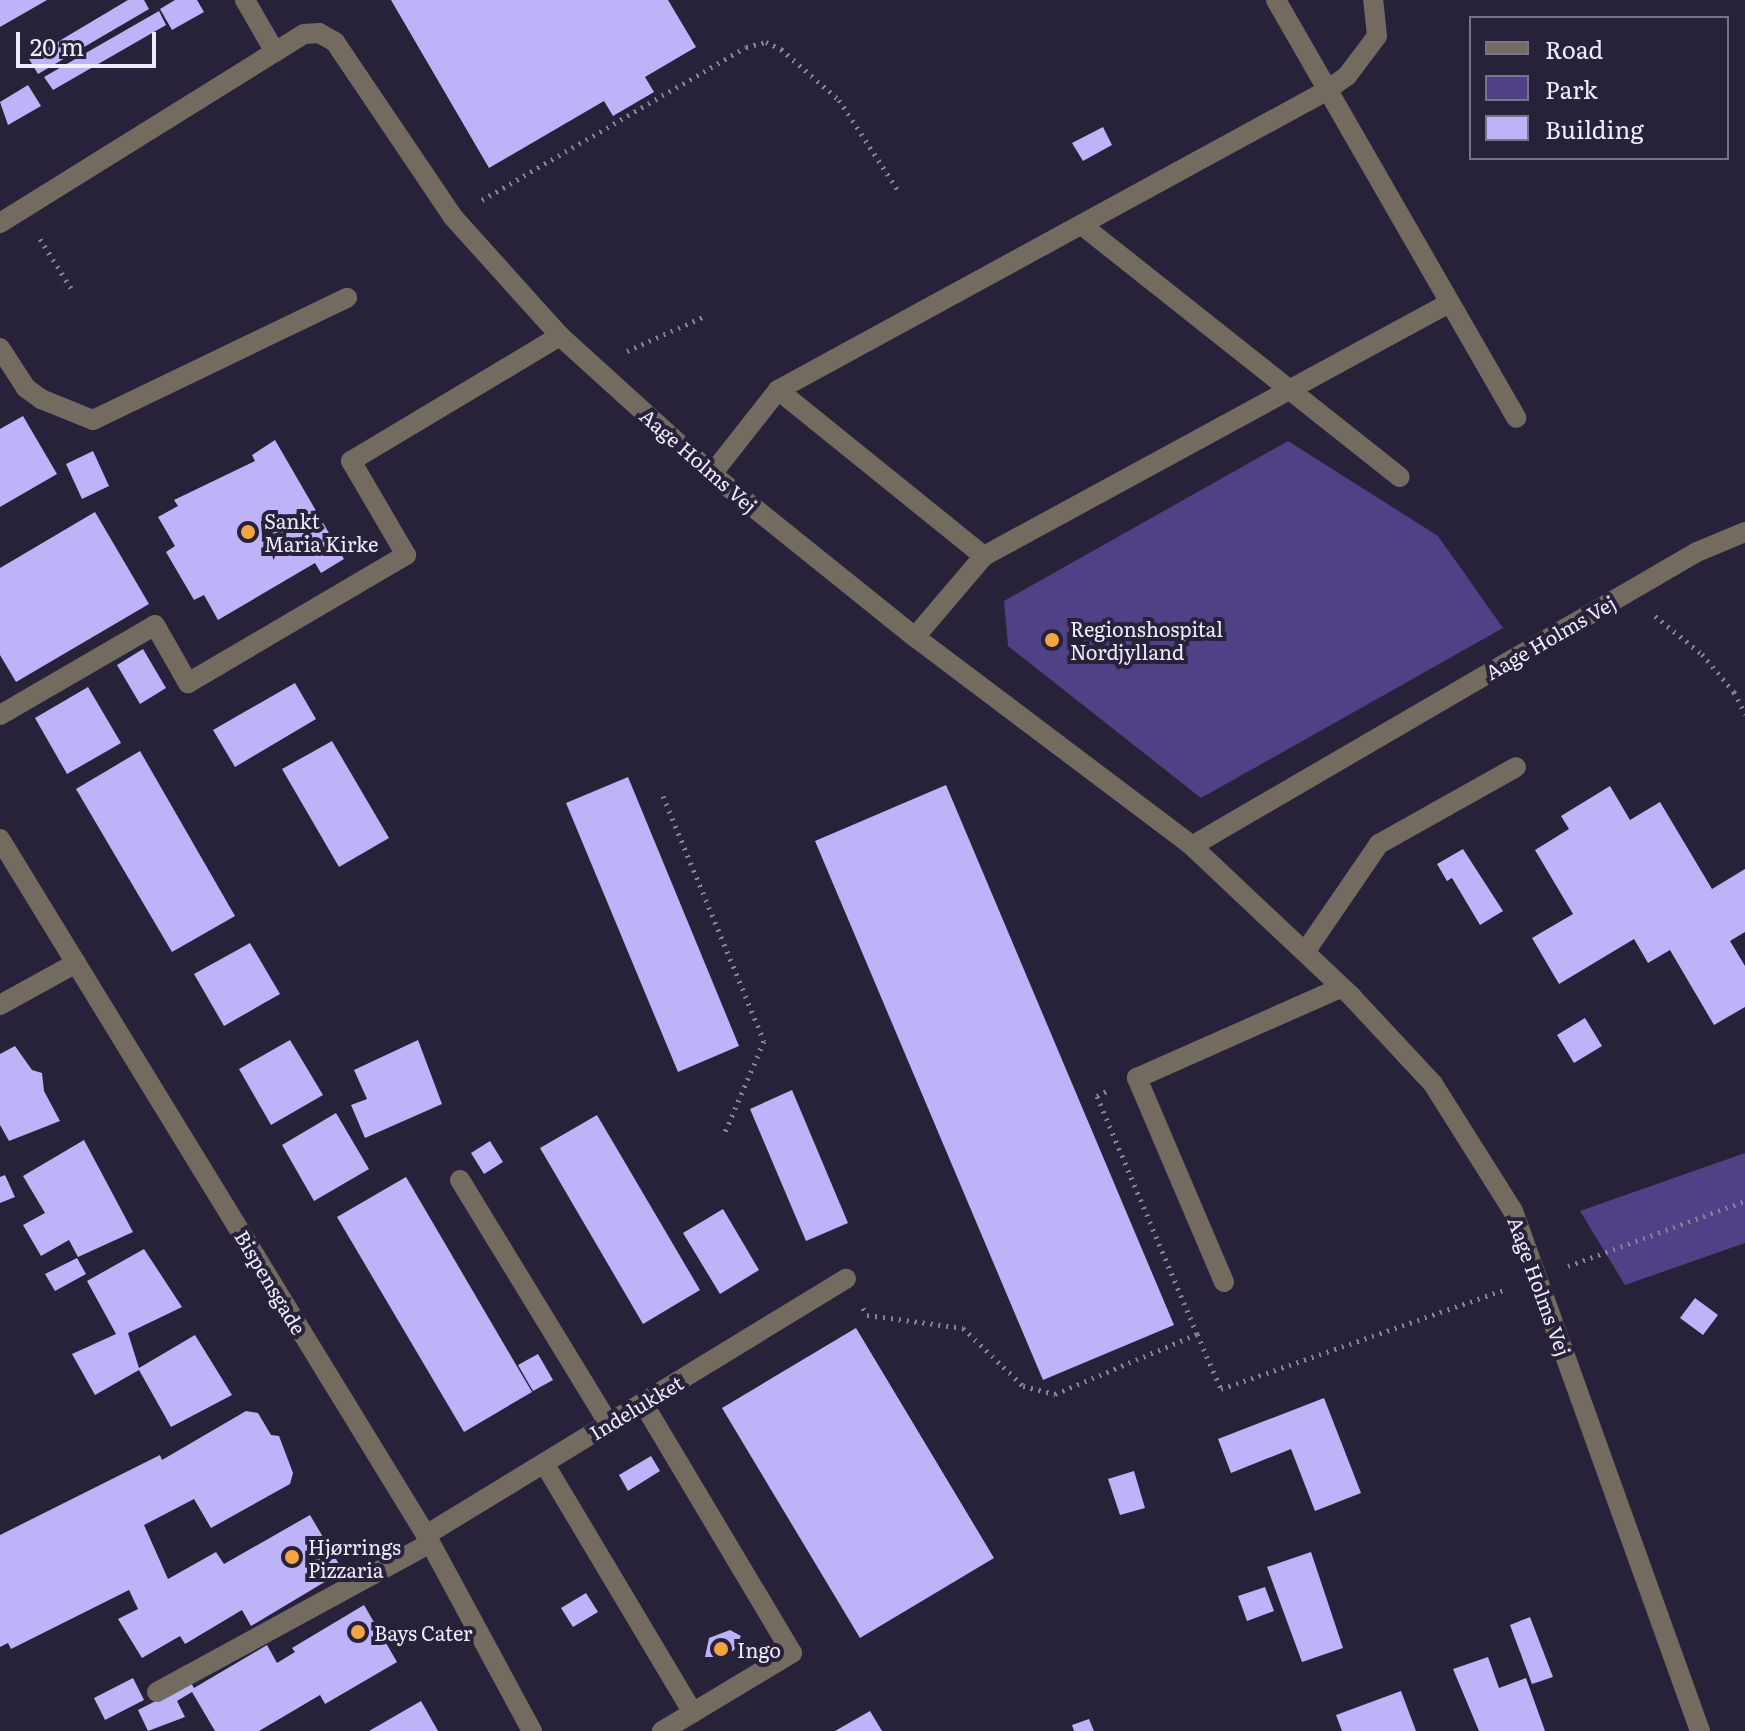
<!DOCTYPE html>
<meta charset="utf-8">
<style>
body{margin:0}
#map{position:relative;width:1745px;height:1731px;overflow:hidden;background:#27223a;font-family:Literata,serif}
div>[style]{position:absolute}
.green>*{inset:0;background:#504085}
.building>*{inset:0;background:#beb3f9}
.path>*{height:5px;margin-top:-2.5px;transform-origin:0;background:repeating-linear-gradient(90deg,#868297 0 2px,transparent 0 8px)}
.service>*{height:20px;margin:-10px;padding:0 10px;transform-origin:10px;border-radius:10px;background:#736a60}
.minor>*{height:20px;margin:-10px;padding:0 10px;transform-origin:10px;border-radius:10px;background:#736a60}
.tertiary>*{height:20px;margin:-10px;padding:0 10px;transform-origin:10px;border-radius:10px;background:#736a60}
.dots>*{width:22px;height:22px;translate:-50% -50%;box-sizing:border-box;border:4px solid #27223a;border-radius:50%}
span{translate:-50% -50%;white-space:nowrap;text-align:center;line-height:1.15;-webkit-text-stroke:8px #27223a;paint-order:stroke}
.street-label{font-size:20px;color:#eeecfc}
.poi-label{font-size:20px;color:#eeecfc}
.left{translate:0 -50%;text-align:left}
.legend{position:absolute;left:1469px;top:16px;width:260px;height:144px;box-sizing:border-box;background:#27223a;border:2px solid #777388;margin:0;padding:10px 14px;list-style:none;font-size:24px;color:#eeecfc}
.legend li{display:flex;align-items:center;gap:16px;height:40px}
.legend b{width:40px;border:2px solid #777388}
.scale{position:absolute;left:16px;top:32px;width:140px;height:36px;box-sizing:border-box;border:4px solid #eeecfc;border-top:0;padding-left:10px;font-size:24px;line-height:28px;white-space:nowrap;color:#eeecfc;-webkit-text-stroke:6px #27223a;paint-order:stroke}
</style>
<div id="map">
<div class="green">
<i style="clip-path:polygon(1288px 441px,1438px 536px,1503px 628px,1201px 798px,1008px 646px,1004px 601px)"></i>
<i style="clip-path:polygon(1745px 1153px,1745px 1243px,1625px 1285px,1580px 1211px)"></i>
</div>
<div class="building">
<i style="clip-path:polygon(0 0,47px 0,0 27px)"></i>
<i style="clip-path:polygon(128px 0,144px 0,149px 9px,38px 74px,29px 59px)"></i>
<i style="clip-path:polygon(175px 0,197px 0,204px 12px,172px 30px,160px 9px)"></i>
<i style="clip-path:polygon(391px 0,668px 0,696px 47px,645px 77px,654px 92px,613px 116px,604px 101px,489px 168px)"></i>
<i style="clip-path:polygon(159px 11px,166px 25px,53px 90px,44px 77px)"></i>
<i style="clip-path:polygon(28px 85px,41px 106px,8px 125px,0 102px)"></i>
<i style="clip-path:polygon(1103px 127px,1112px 145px,1083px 161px,1072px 143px)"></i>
<i style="clip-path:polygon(23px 416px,57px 474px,0 507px,0 429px)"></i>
<i style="clip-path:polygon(275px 440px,344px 559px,321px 573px,315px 563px,218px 620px,204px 595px,194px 600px,166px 552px,175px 546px,158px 517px,178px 506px,174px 500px,255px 461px,252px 455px)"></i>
<i style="clip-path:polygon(93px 451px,109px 486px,82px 499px,66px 464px)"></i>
<i style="clip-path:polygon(95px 512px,149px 604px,16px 682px,0 655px,0 568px)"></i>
<i style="clip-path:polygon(143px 649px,166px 688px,140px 704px,117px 665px)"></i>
<i style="clip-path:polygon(295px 683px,316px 719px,235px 767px,213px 730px)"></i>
<i style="clip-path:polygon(88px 687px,121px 743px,67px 774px,35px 718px)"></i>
<i style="clip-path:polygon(332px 741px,389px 838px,339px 867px,282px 769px)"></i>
<i style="clip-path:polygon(140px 751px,235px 916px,172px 952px,76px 789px)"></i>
<i style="clip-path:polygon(628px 777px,739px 1046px,678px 1072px,566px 803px)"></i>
<i style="clip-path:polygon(946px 785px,1174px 1325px,1043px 1380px,815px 841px)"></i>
<i style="clip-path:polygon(1610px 786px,1630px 820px,1660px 802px,1712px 889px,1745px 869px,1745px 932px,1730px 941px,1745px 966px,1745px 1007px,1714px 1025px,1670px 950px,1648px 963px,1634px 939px,1559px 984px,1532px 938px,1573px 914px,1535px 850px,1569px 829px,1561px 816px)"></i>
<i style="clip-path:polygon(1463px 849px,1503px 911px,1480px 925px,1452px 878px,1447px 881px,1437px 864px)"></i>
<i style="clip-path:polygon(250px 943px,280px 994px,224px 1026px,194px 974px)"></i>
<i style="clip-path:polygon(1585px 1018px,1602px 1046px,1574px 1063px,1557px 1035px)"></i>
<i style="clip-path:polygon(290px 1040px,323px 1095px,271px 1125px,239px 1069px)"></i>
<i style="clip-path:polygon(418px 1040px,442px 1104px,365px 1138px,351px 1105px,367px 1099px,354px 1070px)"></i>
<i style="clip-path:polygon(15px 1046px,32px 1070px,42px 1073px,44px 1091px,60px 1121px,9px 1141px,0 1125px,0 1054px)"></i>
<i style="clip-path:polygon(792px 1090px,848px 1223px,806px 1241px,750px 1109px)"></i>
<i style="clip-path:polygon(336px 1113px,369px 1169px,314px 1201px,282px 1145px)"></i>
<i style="clip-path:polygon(597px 1115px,700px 1290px,643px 1324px,540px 1148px)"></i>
<i style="clip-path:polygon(84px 1140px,133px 1232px,78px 1257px,69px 1240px,41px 1256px,23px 1225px,45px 1213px,23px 1176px)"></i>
<i style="clip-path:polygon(490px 1141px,503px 1162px,484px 1174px,471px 1153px)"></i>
<i style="clip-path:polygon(5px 1175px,15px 1197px,0 1203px,0 1177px)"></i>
<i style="clip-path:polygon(406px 1177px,532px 1392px,464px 1432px,337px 1217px)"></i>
<i style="clip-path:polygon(723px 1209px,759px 1270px,720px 1294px,683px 1233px)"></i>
<i style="clip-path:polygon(144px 1249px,182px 1307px,128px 1333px,139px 1368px,195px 1335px,232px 1395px,171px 1427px,139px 1370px,95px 1395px,72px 1354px,116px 1334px,87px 1281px)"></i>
<i style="clip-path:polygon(77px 1258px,86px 1274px,55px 1291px,45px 1274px)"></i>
<i style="clip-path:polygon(1695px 1298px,1718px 1315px,1703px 1335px,1680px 1318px)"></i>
<i style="clip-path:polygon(856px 1328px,994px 1558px,860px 1638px,722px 1408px)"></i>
<i style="clip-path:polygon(538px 1354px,553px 1380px,533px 1391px,518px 1365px)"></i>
<i style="clip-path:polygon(1324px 1398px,1361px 1493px,1315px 1511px,1291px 1449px,1231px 1473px,1218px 1439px)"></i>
<i style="clip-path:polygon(246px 1411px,258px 1413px,271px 1435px,279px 1436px,293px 1473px,290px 1484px,211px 1528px,194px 1499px,144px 1525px,168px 1579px,216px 1552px,224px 1564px,310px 1515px,343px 1571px,251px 1626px,242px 1610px,185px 1644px,180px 1636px,142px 1658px,118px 1619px,138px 1609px,129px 1590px,11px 1649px,8px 1643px,0 1647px,0 1535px,160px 1455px,162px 1460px)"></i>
<i style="clip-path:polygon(651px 1456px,660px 1471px,628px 1491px,619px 1475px)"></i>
<i style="clip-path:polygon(1134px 1471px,1145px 1508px,1120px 1515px,1108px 1479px)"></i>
<i style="clip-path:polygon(1311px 1552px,1343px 1648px,1302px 1662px,1267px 1567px)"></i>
<i style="clip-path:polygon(1265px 1587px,1274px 1611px,1247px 1621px,1238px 1596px)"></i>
<i style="clip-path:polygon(586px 1593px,598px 1612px,573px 1627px,561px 1608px)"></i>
<i style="clip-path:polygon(364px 1605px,397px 1662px,325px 1704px,320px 1695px,259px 1731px,215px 1731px,192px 1692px,177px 1701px,185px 1717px,148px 1731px,138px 1710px,191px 1683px,194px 1688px,267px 1645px,277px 1663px,295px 1652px,292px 1648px)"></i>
<i style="clip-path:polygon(1530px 1617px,1553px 1677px,1532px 1684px,1510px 1625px)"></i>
<i style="clip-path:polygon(730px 1630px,741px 1636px,734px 1650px,724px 1657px,705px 1657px,709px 1638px)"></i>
<i style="clip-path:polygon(1488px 1657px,1499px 1688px,1526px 1678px,1545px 1731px,1479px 1731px,1453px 1669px)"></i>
<i style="clip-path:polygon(133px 1678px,144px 1700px,105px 1720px,94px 1698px)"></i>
<i style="clip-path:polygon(1401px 1691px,1416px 1731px,1342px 1731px,1336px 1715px)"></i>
<i style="clip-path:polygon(421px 1701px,438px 1731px,369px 1731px)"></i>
<i style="clip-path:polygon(870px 1711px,882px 1731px,835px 1731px)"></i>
<i style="clip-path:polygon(1089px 1719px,1094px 1731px,1074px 1731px,1072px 1725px)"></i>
</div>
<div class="path">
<i style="left:482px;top:200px;width:305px;rotate:-30.1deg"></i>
<i style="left:746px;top:47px;width:21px;rotate:-14deg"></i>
<i style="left:766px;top:42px;width:17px;rotate:25deg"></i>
<i style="left:781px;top:49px;width:77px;rotate:41.3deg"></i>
<i style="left:839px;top:100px;width:108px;rotate:56.8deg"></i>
<i style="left:40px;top:239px;width:58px;rotate:57.7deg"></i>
<i style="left:627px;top:351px;width:85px;rotate:-24.2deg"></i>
<i style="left:1655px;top:616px;width:60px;rotate:39deg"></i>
<i style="left:1702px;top:654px;width:50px;rotate:49.9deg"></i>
<i style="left:1734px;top:692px;width:25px;rotate:63deg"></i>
<i style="left:663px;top:796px;width:265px;rotate:67.6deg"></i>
<i style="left:764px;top:1041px;width:99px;rotate:113.2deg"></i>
<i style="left:1568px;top:1266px;width:189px;rotate:-20.2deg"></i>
<i style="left:863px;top:1308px;width:8px;rotate:60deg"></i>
<i style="left:867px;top:1315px;width:97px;rotate:7.7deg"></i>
<i style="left:963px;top:1328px;width:83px;rotate:44deg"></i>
<i style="left:1023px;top:1386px;width:33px;rotate:14deg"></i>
<i style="left:1055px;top:1394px;width:154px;rotate:-22.9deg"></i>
<i style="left:1197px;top:1334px;width:258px;rotate:-112.8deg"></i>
<i style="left:1097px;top:1096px;width:11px;rotate:-27deg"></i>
<i style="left:1197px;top:1334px;width:60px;rotate:66.4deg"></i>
<i style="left:1221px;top:1389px;width:302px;rotate:-19.3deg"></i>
</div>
<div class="service">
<i style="left:1276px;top:0;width:482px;rotate:60.1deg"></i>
<i style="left:0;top:223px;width:324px;rotate:-31.9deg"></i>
<i style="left:275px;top:52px;width:60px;rotate:-120deg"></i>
<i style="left:1083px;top:226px;width:404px;rotate:38.4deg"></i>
<i style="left:0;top:348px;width:48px;rotate:57deg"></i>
<i style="left:26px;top:388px;width:19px;rotate:36deg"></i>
<i style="left:41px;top:399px;width:56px;rotate:22deg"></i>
<i style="left:93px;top:420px;width:282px;rotate:-25.7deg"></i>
<i style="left:778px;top:390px;width:265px;rotate:38.9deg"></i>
<i style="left:712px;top:474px;width:107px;rotate:-51.8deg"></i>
<i style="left:778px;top:390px;width:624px;rotate:-28.62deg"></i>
<i style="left:1326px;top:91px;width:26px;rotate:-36deg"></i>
<i style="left:1347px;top:76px;width:50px;rotate:-53.1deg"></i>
<i style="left:1377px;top:36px;width:36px;rotate:-96deg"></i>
<i style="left:915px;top:637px;width:106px;rotate:-49.6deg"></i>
<i style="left:984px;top:556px;width:529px;rotate:-28.55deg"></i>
<i style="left:0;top:715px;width:179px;rotate:-30.1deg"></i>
<i style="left:155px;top:625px;width:67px;rotate:60.4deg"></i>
<i style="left:188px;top:683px;width:253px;rotate:-30.4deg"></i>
<i style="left:406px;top:555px;width:109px;rotate:-120.3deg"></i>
<i style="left:351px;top:461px;width:244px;rotate:-30.9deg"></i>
<i style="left:1305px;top:952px;width:131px;rotate:-55.6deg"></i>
<i style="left:1379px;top:844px;width:157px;rotate:-29.3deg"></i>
<i style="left:0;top:1005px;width:87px;rotate:-28.9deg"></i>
<i style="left:460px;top:1180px;width:286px;rotate:58.6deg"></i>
<i style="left:1224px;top:1282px;width:222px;rotate:-113.1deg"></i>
<i style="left:1137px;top:1078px;width:224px;rotate:-23.9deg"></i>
<i style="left:643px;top:1403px;width:291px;rotate:59.2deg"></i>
<i style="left:792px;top:1653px;width:152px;rotate:149deg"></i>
<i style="left:544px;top:1463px;width:291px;rotate:59.2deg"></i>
<i style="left:157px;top:1692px;width:310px;rotate:-28.6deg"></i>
</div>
<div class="minor">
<i style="left:275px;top:52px;width:34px;rotate:-32deg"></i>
<i style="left:304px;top:34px;width:15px;rotate:-4deg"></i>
<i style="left:319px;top:33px;width:18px;rotate:29deg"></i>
<i style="left:335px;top:42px;width:211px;rotate:56deg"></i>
<i style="left:453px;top:217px;width:160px;rotate:48deg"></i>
<i style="left:560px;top:336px;width:205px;rotate:42.2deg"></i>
<i style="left:712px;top:474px;width:260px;rotate:38.8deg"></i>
<i style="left:915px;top:637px;width:347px;rotate:37deg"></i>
<i style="left:1192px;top:846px;width:220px;rotate:43.3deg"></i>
<i style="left:1352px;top:997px;width:119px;rotate:47deg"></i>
<i style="left:1433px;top:1084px;width:150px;rotate:57.8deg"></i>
<i style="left:1513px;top:1211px;width:553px;rotate:70.22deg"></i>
<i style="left:1192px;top:846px;width:584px;rotate:-30.21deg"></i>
<i style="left:1697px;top:552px;width:52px;rotate:-22.6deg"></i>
<i style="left:426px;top:1535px;width:492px;rotate:-31.4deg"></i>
</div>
<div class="tertiary">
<i style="left:0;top:839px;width:816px;rotate:58.53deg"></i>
<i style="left:426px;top:1535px;width:223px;rotate:61.6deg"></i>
</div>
<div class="dots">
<i style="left:248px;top:532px;background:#f4a443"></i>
<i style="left:1052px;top:640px;background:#f4a443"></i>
<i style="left:292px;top:1557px;background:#f4a443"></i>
<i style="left:358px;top:1632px;background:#f4a443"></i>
<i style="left:721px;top:1649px;background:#f4a443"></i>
</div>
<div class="street-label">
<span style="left:699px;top:460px;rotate:41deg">Aage Holms Vej</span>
<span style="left:1550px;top:637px;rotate:-30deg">Aage Holms Vej</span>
<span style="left:271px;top:1282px;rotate:59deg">Bispensgade</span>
<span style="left:1540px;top:1286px;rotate:70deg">Aage Holms Vej</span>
<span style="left:636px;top:1407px;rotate:-31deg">Indelukket</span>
</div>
<div class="poi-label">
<span class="left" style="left:264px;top:532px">Sankt<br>Maria Kirke</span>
<span class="left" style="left:1070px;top:640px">Regionshospital<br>Nordjylland</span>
<span class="left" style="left:308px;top:1558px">Hjørrings<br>Pizzaria</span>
<span class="left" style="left:374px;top:1632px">Bays Cater</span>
<span class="left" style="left:737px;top:1649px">Ingo</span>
</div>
<ul class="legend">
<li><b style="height:10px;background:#736a60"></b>Road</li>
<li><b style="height:22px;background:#504085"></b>Park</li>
<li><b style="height:22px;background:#beb3f9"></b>Building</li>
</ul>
<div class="scale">20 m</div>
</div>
